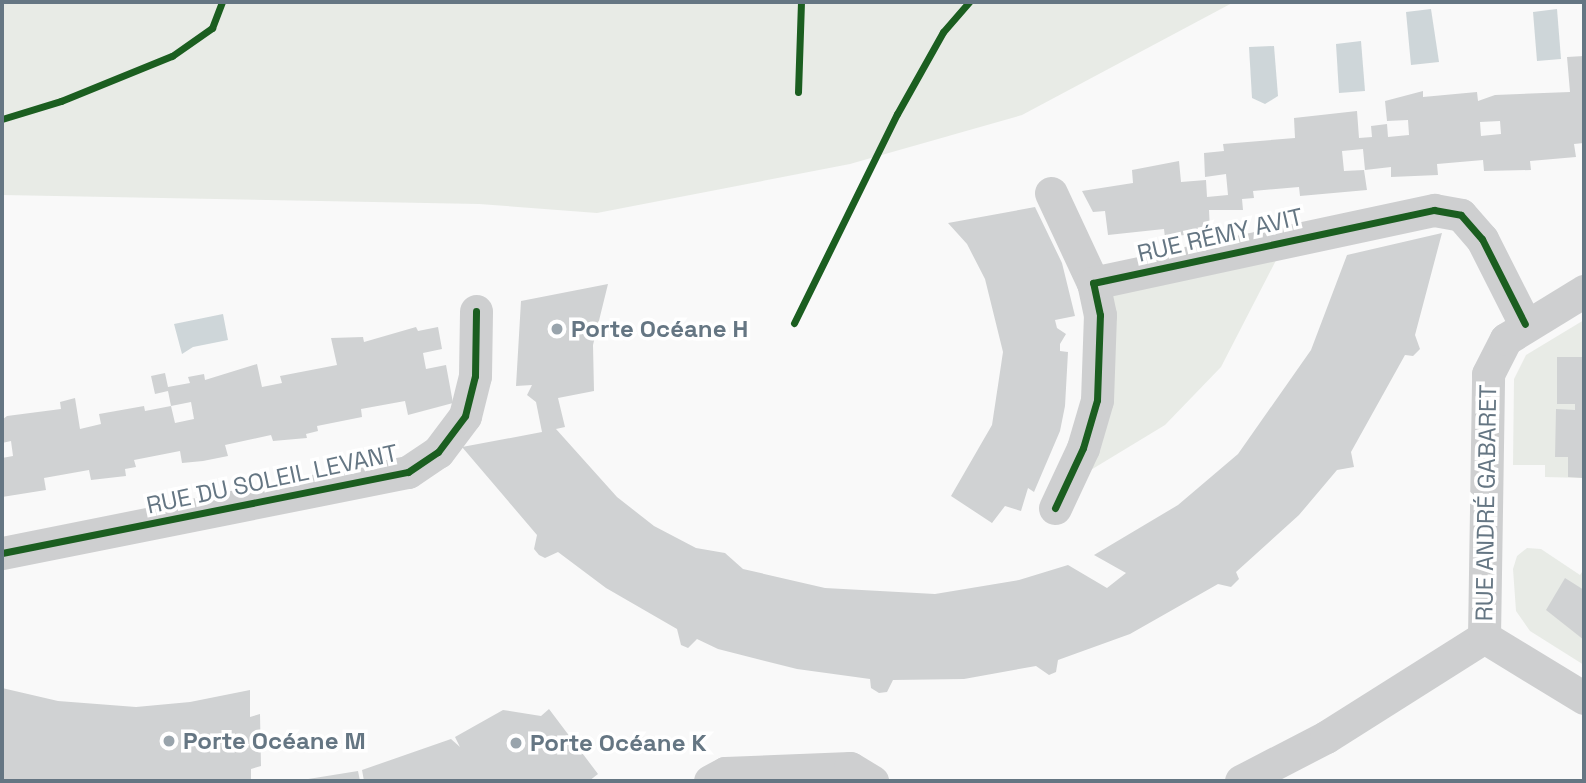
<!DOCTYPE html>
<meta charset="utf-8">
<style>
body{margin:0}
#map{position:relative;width:1586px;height:783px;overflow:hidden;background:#f9f9f9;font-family:"Space Grotesk",sans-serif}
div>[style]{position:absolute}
.green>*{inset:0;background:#e8ebe6}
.water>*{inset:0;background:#ced6d9}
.building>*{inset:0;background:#d0d2d3}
.minor>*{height:33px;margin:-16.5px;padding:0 16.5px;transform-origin:16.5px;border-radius:16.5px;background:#cecfd0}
.cycleway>*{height:7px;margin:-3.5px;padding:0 3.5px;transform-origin:3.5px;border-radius:3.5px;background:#1b5e20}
.dots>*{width:19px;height:19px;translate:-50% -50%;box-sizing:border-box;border:4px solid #fff;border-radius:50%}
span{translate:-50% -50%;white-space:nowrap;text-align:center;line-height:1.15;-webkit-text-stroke:7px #fff;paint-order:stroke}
.street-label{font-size:24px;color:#657683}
.poi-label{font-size:24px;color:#657683;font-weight:700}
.left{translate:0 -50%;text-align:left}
.frame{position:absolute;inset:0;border:4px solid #657683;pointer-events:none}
</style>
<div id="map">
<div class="green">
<i style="clip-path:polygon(2px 2px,1234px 2px,1022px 115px,850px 164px,597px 213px,479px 204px,2px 195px)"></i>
<i style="clip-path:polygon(1287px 239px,1221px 367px,1165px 425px,1066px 485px,1083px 448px,1093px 283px)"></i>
<i style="clip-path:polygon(1584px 320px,1584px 478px,1545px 477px,1545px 465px,1513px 465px,1514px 379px,1526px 355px)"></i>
<i style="clip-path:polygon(1527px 548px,1541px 549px,1580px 575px,1584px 569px,1584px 665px,1530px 631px,1516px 611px,1513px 569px,1517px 556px)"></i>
</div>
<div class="water">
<i style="clip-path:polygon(1431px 9px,1439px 62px,1411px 65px,1406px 12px)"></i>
<i style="clip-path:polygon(1557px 9px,1561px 59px,1537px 61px,1533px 12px)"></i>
<i style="clip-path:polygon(1361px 41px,1365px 91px,1339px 93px,1336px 44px)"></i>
<i style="clip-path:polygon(1274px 46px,1278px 96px,1265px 104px,1252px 98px,1249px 47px)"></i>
<i style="clip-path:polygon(223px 314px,228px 340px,193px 347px,182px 354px,174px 324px)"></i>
</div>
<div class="building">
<i style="clip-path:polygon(evenodd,1584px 56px,1584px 143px,1574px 144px,1576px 157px,1530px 161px,1531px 170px,1484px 171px,1483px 160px,1437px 164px,1438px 175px,1391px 177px,1391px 167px,1365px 170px,1363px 149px,1342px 151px,1344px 171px,1364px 170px,1367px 190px,1300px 196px,1299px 187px,1253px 191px,1254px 198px,1242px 199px,1243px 210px,1209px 210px,1210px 231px,1165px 238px,1164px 229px,1108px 235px,1105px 211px,1093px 212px,1082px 191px,1133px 183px,1132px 170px,1179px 161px,1181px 182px,1206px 180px,1207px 197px,1228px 195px,1226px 174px,1205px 177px,1204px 153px,1224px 151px,1223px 144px,1295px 138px,1294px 118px,1357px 111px,1359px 138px,1372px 137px,1371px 126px,1387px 124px,1388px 137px,1409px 135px,1408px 120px,1387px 121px,1385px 101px,1423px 91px,1423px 97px,1477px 92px,1478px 101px,1495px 95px,1570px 92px,1567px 57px,1584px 56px,1500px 121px,1501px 134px,1481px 136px,1480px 122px,1500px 121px)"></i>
<i style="clip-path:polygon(1035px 207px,1062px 263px,1075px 316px,1055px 320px,1057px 328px,1066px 334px,1060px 344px,1060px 351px,1068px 352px,1065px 406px,1060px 431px,1034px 492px,1028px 488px,1021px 511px,1005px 506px,992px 523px,951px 496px,992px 425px,1003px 352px,985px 279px,967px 244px,948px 223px)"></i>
<i style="clip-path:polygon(1442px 233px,1415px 335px,1420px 349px,1413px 356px,1405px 355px,1351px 452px,1354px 467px,1337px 470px,1299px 515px,1236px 572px,1239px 579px,1231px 587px,1218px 584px,1130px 634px,1058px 660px,1056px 672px,1049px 675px,1036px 666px,964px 679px,893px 680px,887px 692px,879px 693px,871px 688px,870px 679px,797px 669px,718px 649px,697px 639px,688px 648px,681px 645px,677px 629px,606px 588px,558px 552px,545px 558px,539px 555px,534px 549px,537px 535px,462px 447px,542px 432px,536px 402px,527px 395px,532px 385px,516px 386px,521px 301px,608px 284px,593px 345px,594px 391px,558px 398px,565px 427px,556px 429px,617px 497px,654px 526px,696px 548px,725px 553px,743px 569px,825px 588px,935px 594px,1019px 580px,1068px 565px,1107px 588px,1126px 573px,1094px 555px,1178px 505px,1238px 454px,1311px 350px,1347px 255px)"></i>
<i style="clip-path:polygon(416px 327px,418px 331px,438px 327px,442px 349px,423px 353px,426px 369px,446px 365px,453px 403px,408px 415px,405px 401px,361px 409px,362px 417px,317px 426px,318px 431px,306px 434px,307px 438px,273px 441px,271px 435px,225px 445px,228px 456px,203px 461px,182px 463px,180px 451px,134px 460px,136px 467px,125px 469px,126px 476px,91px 480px,89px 470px,44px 478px,46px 490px,2px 497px,2px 458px,13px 456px,11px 441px,2px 443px,2px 420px,7px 416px,61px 409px,60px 402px,75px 398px,80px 429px,101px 424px,99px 414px,144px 406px,145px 411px,171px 406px,175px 423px,194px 419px,191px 402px,171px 406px,168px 391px,155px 394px,151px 376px,165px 373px,168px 387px,190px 383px,188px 377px,204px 374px,205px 380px,257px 364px,262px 387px,282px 383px,280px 376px,337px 365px,331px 338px,363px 337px,364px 342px)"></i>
<i style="clip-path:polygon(1557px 357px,1584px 357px,1584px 478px,1568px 477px,1568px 457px,1555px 457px,1556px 409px,1575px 410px,1575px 404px,1557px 404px)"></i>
<i style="clip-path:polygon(1565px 578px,1584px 590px,1584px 640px,1546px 610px)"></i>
<i style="clip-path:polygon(2px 688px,58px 701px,136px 707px,190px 702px,250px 690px,250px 717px,260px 714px,261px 766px,251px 769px,251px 781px,2px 781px)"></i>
<i style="clip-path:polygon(549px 709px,598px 774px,589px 781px,364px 781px,362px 770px,451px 739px,460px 747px,455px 737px,503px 710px,541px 716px)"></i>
<i style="clip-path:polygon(358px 771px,360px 781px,302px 781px,302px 780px)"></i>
</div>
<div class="minor">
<i style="left:1051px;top:193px;width:99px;rotate:65deg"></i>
<i style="left:1055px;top:508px;width:66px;rotate:-65deg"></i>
<i style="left:1083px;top:448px;width:50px;rotate:-73.7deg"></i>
<i style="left:1097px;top:400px;width:85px;rotate:-88deg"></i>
<i style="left:1100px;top:315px;width:33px;rotate:-102deg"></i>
<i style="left:1093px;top:283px;width:349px;rotate:-12.1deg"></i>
<i style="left:1434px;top:210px;width:27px;rotate:10deg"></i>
<i style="left:1461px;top:215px;width:32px;rotate:49deg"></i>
<i style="left:1482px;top:239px;width:95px;rotate:63.2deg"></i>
<i style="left:2px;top:553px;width:414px;rotate:-11.3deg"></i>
<i style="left:408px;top:472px;width:36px;rotate:-34deg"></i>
<i style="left:438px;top:452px;width:45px;rotate:-53.1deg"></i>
<i style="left:465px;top:416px;width:41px;rotate:-76deg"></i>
<i style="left:475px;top:376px;width:65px;rotate:-89.1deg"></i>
<i style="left:1484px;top:637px;width:263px;rotate:-89.1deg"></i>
<i style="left:1488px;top:374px;width:39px;rotate:-63deg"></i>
<i style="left:1506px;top:339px;width:92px;rotate:-31.6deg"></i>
<i style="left:710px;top:781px;width:17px;rotate:-28deg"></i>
<i style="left:725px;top:773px;width:125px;rotate:-2.3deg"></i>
<i style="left:850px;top:768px;width:26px;rotate:31deg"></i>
<i style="left:1241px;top:781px;width:96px;rotate:-27.4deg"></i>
<i style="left:1326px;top:737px;width:187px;rotate:-32.3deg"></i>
<i style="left:1484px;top:637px;width:117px;rotate:31.4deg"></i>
</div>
<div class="cycleway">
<i style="left:798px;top:92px;width:90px;rotate:-88.1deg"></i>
<i style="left:2px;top:119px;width:62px;rotate:-17deg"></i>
<i style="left:61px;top:101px;width:120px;rotate:-22.1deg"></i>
<i style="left:172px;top:56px;width:49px;rotate:-35deg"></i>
<i style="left:212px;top:28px;width:28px;rotate:-69deg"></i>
<i style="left:794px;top:323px;width:233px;rotate:-63.8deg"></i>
<i style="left:897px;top:114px;width:94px;rotate:-60.7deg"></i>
<i style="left:943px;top:32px;width:40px;rotate:-49deg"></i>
<i style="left:1055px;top:508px;width:66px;rotate:-65deg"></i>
<i style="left:1083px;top:448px;width:50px;rotate:-73.7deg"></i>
<i style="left:1097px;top:400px;width:85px;rotate:-88deg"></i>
<i style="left:1100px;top:315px;width:33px;rotate:-102deg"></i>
<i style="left:1093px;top:283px;width:349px;rotate:-12.1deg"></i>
<i style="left:1434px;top:210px;width:27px;rotate:10deg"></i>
<i style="left:1461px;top:215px;width:32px;rotate:49deg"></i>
<i style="left:1482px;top:239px;width:95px;rotate:63.2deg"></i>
<i style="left:2px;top:553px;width:414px;rotate:-11.3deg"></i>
<i style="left:408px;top:472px;width:36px;rotate:-34deg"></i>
<i style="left:438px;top:452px;width:45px;rotate:-53.1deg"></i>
<i style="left:465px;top:416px;width:41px;rotate:-76deg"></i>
<i style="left:475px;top:376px;width:65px;rotate:-89.1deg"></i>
</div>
<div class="dots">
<i style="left:557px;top:329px;background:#99a4ac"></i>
<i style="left:169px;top:741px;background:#99a4ac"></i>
<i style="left:516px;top:743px;background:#99a4ac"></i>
</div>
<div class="street-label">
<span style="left:1220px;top:235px;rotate:-13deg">RUE RÉMY AVIT</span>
<span style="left:272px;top:479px;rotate:-12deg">RUE DU SOLEIL LEVANT</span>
<span style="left:1486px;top:503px;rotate:-89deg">RUE ANDRÉ GABARET</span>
</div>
<div class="poi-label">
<span class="left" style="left:571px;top:329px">Porte Océane H</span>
<span class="left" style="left:183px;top:741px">Porte Océane M</span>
<span class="left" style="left:530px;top:743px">Porte Océane K</span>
</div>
<div class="frame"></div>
</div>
